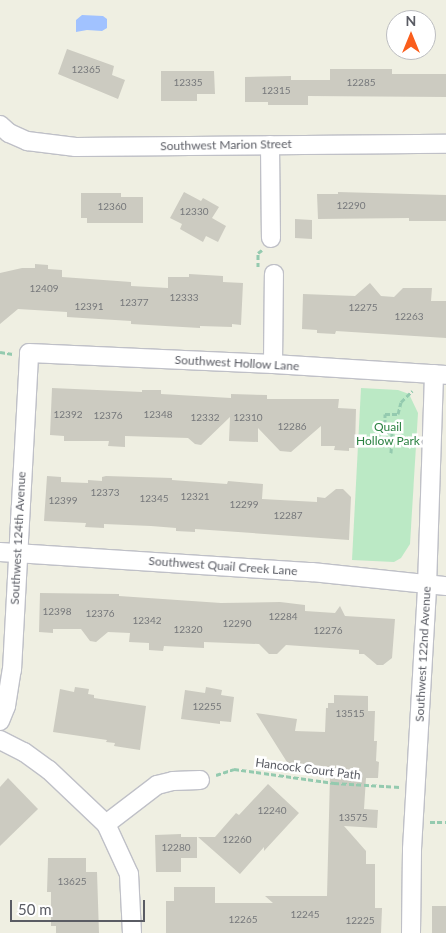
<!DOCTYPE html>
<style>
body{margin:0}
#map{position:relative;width:446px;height:933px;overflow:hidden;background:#efefe2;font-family:Lato,sans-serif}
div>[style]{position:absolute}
.green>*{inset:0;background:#bbe9c5}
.water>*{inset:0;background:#a1c2ff}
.building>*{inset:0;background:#cccbc1}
.path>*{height:3px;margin-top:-1.5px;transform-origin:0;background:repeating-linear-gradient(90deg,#94caaf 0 5px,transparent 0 7.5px)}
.roads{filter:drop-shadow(1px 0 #bfc0c7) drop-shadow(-1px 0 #bfc0c7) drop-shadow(0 1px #bfc0c7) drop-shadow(0 -1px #bfc0c7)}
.minor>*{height:18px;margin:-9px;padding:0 9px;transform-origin:9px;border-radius:9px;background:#fff}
span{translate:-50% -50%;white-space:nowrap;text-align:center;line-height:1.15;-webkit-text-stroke:5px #fff;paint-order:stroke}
.number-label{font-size:10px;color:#76787b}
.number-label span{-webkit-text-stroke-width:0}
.street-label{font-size:12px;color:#5a5c64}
.park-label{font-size:12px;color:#2b8242}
.north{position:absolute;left:386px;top:10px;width:50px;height:50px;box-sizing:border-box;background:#fff;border:1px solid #bdbec1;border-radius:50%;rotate:0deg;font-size:14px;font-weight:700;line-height:20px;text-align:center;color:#5a5c64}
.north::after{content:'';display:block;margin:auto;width:18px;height:22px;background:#fa5e1c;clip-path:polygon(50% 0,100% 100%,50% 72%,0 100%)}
.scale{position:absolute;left:10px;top:900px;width:135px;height:22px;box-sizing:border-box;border:2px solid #5a5c64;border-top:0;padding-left:6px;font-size:15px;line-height:18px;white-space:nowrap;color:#5a5c64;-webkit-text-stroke:4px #fff;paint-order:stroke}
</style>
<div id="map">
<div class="green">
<i style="clip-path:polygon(361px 388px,398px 390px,409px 394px,418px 413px,410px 544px,401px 558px,394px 562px,352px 560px)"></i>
</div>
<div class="water">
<i style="clip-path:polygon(82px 15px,103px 16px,107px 19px,107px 28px,102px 31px,87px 30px,76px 32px,76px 20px)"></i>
</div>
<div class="building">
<i style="clip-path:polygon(67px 49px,114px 66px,112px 75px,125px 80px,118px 99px,58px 74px)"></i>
<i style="clip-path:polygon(330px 69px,392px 69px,392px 74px,446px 74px,446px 97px,308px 96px,308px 105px,268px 105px,268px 102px,245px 102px,245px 77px,291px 76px,291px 80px,330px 80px)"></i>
<i style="clip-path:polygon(161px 71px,214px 71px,215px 94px,197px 94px,197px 101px,161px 101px)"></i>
<i style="clip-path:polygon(184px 192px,201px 201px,203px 198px,219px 207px,212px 218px,226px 226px,218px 242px,206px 236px,203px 242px,180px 229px,182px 224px,170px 218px)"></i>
<i style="clip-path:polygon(338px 192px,446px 195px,446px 221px,409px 221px,409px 218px,318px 219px,317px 194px,338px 194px)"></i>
<i style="clip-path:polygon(81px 193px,121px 193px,121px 197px,143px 197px,143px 223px,87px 223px,87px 218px,81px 218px)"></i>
<i style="clip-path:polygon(295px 219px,312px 220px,312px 239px,295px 238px)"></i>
<i style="clip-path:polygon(35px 264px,48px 265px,48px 269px,62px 270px,62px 277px,131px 282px,131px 286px,168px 288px,168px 277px,189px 277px,189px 274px,223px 276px,223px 282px,243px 283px,241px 325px,232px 324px,232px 327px,200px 326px,200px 328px,131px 324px,131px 321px,67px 317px,67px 312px,18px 309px,0 324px,0 273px,22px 268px,35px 268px)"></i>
<i style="clip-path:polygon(370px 283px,381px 296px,394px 297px,403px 288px,432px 288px,431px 301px,446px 301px,446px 338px,336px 331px,335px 334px,317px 333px,317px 330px,302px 329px,303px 294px,355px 296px)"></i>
<i style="clip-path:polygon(52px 388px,142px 392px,142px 390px,161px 390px,161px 394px,231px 398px,231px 394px,267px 395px,267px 399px,339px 399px,338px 408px,356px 409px,355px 448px,349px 448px,349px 451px,334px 450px,335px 446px,321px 446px,321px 426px,291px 452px,280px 451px,258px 428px,258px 442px,229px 441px,230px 417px,201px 445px,195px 444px,188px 438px,125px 436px,125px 447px,108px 446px,109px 441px,64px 441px,64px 436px,50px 435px)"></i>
<i style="clip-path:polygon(47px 476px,61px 477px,61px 482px,88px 483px,88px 480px,102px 481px,102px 477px,106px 476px,172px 478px,172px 480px,227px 484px,228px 481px,263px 484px,262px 499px,317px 502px,317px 497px,325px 498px,336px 489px,343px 489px,351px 497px,349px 540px,195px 529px,195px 532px,176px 531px,176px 528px,151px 526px,104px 524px,104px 528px,85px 527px,86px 523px,44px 521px)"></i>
<i style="clip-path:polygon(40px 593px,119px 594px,119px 596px,221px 603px,280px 602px,305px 605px,305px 611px,335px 613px,340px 606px,345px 616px,395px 619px,392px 658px,383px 665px,377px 665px,364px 654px,359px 654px,359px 650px,286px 645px,277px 654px,269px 654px,259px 644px,204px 642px,204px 648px,164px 646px,163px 651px,149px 650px,149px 643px,129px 642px,130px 633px,108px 632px,96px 642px,90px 641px,81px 629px,53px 629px,53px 633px,39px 632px)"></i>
<i style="clip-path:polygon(75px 687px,89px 689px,88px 694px,94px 695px,94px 698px,146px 706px,140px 750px,114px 746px,115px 743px,106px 742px,107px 740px,53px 732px,60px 689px,74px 692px)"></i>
<i style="clip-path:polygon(206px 687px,222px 690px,221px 695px,234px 697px,231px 722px,220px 721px,220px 724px,181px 719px,185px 690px,205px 693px)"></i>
<i style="clip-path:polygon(334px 695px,368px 696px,368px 711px,375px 711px,374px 741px,377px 741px,376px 761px,379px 762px,378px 778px,366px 778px,364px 809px,378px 810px,377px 828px,344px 826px,366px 851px,366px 864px,375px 864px,375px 908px,382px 908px,381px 933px,166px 933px,166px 901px,174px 901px,174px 887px,215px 887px,215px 903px,273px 903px,265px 896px,327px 896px,330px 775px,292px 770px,256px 713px,297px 719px,295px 731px,325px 732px,326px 708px,328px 708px,328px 703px,334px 703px)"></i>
<i style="clip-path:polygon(8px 778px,38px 809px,0 846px,0 787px)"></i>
<i style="clip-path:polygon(268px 784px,299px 813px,264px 851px,264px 847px,240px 874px,198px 837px,215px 837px,236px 813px,239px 815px)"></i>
<i style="clip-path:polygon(181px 834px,181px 837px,197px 837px,197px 858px,181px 858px,181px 872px,156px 872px,155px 835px)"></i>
<i style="clip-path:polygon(48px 858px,86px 858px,86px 872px,97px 872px,99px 933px,56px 933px,56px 926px,51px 926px,51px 892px,47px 892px)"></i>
<i style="clip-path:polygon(432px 906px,446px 906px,446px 933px,432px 933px)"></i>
</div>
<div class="path">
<i style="left:258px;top:267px;width:14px;rotate:-90deg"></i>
<i style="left:258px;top:253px;width:5px;rotate:-37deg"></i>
<i style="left:0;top:352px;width:13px;rotate:9deg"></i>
<i style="left:391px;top:453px;width:21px;rotate:-87deg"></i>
<i style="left:392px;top:432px;width:7px;rotate:180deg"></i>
<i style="left:385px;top:432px;width:18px;rotate:-90deg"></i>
<i style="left:385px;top:414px;width:13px"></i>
<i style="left:398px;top:414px;width:12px;rotate:-76deg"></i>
<i style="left:401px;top:402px;width:16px;rotate:-45deg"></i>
<i style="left:216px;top:775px;width:19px;rotate:-18deg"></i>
<i style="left:234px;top:769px;width:101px;rotate:8deg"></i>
<i style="left:334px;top:783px;width:66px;rotate:3.5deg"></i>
<i style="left:430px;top:822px;width:16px"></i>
</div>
<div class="roads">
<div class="minor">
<i style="left:0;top:125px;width:12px;rotate:42deg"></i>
<i style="left:9px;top:133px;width:20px;rotate:24deg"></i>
<i style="left:27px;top:141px;width:49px;rotate:7deg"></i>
<i style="left:76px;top:147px;width:370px;rotate:-0.5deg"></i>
<i style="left:270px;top:145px;width:93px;rotate:89.4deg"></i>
<i style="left:273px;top:364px;width:90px;rotate:-89.4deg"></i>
<i style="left:0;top:552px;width:313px;rotate:3.7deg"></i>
<i style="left:312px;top:572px;width:135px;rotate:6deg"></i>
<i style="left:0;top:721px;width:16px;rotate:-68deg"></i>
<i style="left:6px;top:706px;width:36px;rotate:-81deg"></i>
<i style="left:12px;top:670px;width:317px;rotate:-86.9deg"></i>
<i style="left:29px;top:353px;width:244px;rotate:2.6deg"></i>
<i style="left:273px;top:364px;width:173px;rotate:3.6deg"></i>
<i style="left:0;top:740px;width:27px;rotate:27deg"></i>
<i style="left:24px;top:752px;width:31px;rotate:36deg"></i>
<i style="left:49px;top:770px;width:79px;rotate:43.5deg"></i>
<i style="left:106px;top:824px;width:55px;rotate:65.3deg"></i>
<i style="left:129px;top:874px;width:59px;rotate:87.1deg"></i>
<i style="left:106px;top:824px;width:64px;rotate:-37.4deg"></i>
<i style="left:157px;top:785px;width:16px;rotate:-14deg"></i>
<i style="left:173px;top:781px;width:27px;rotate:-2deg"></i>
<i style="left:411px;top:933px;width:84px;rotate:-89.3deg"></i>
<i style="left:412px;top:849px;width:263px;rotate:-86.7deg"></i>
<i style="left:427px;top:586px;width:212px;rotate:-88.1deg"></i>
</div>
</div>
<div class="number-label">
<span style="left:86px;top:70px">12365</span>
<span style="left:188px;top:83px">12335</span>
<span style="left:361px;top:83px">12285</span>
<span style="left:276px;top:91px">12315</span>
<span style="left:351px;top:206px">12290</span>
<span style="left:112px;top:207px">12360</span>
<span style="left:194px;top:212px">12330</span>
<span style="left:44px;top:289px">12409</span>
<span style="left:184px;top:298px">12333</span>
<span style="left:134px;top:303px">12377</span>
<span style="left:89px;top:307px">12391</span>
<span style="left:363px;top:308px">12275</span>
<span style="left:409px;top:317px">12263</span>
<span style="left:68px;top:415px">12392</span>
<span style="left:158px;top:415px">12348</span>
<span style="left:108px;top:416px">12376</span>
<span style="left:205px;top:418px">12332</span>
<span style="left:248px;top:418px">12310</span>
<span style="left:292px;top:427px">12286</span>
<span style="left:105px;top:493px">12373</span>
<span style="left:195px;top:497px">12321</span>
<span style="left:154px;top:499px">12345</span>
<span style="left:63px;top:501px">12399</span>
<span style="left:244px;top:505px">12299</span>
<span style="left:288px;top:516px">12287</span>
<span style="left:57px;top:612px">12398</span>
<span style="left:100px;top:614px">12376</span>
<span style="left:283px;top:617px">12284</span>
<span style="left:147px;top:621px">12342</span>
<span style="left:237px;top:624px">12290</span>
<span style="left:188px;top:630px">12320</span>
<span style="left:328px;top:631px">12276</span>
<span style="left:207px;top:707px">12255</span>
<span style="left:350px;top:714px">13515</span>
<span style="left:272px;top:811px">12240</span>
<span style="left:353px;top:818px">13575</span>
<span style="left:237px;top:840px">12260</span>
<span style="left:176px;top:848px">12280</span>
<span style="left:72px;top:882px">13625</span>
<span style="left:305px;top:915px">12245</span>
<span style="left:243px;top:920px">12265</span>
<span style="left:360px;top:921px">12225</span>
</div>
<div class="street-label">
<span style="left:226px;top:145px;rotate:-1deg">Southwest Marion Street</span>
<span style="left:237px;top:363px;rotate:3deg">Southwest Hollow Lane</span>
<span style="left:18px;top:538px;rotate:-87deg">Southwest 124th Avenue</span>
<span style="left:223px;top:566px;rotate:4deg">Southwest Quail Creek Lane</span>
<span style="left:423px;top:654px;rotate:-87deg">Southwest 122nd Avenue</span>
<span style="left:308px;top:769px;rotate:7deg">Hancock Court Path</span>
</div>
<div class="park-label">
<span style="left:388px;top:434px">Quail<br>Hollow Park</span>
</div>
<div class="north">N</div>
<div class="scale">50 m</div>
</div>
